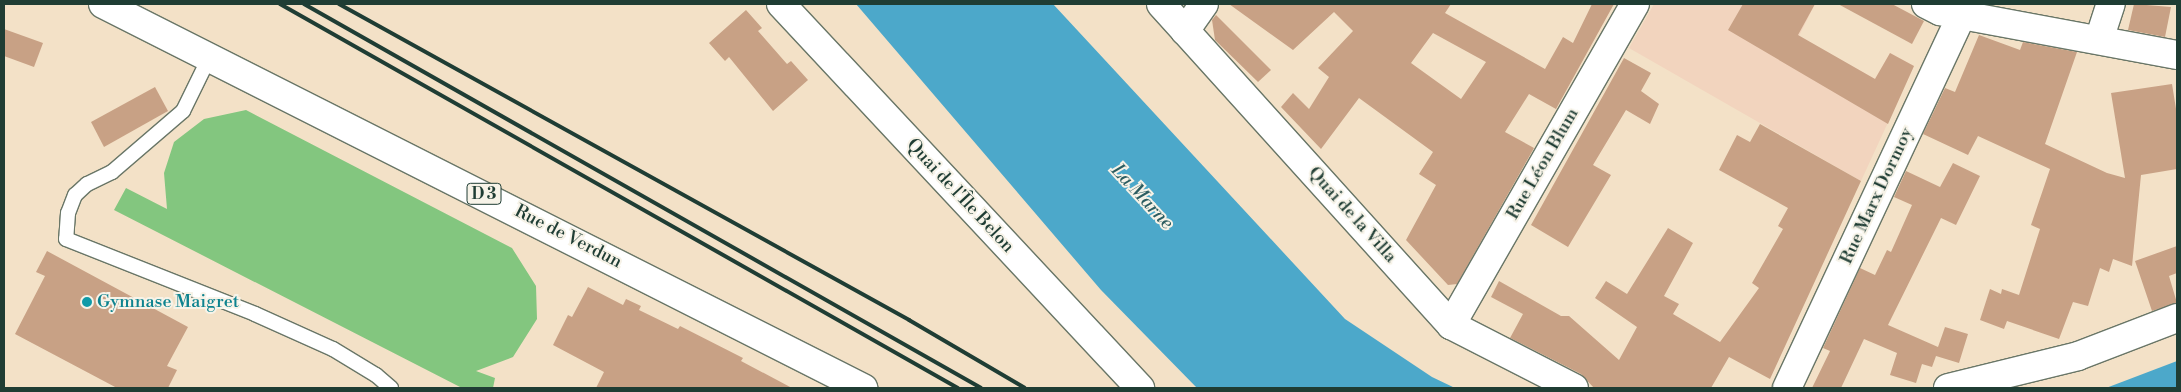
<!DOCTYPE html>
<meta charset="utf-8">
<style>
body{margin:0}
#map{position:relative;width:2181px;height:392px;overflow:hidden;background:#f3e1c7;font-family:"Libre Bodoni",serif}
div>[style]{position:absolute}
.built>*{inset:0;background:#f2d4be}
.green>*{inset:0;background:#83c67f}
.water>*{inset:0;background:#4ca8ca}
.building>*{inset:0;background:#c8a185}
.roads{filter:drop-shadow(1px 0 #697667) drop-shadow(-1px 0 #697667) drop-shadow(0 1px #697667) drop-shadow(0 -1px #697667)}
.lane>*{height:14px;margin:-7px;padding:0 7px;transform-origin:7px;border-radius:7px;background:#fff}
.street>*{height:28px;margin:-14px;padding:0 14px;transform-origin:14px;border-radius:14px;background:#fff}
.primary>*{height:28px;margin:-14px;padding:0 14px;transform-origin:14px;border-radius:14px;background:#fff}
.rail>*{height:4px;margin:-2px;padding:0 2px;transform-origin:2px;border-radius:2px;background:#1f3d34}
.dots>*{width:14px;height:14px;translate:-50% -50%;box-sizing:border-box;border:2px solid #f7f3e8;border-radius:50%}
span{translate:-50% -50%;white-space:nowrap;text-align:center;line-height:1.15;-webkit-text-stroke:4px #f7f3e8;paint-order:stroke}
.shield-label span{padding:1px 4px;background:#f7f3e8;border:1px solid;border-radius:4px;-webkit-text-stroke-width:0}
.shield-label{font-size:16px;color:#1f3d34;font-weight:700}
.street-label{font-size:18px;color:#1f3d34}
.culture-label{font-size:18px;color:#0d838f}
.left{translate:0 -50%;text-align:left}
.water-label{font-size:19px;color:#2c5d61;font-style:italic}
.frame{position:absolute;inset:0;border:5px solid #1f3d34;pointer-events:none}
</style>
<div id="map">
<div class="built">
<i style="clip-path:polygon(1654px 4px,1815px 4px,1799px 36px,1875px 79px,1890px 53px,1914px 66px,1861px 181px,1629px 48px)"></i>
</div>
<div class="green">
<i style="clip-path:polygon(246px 110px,512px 248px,536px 286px,537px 319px,513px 357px,476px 371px,495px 378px,493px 388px,462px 388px,114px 210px,126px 188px,167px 209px,164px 173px,174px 142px,204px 119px)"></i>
</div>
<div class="water">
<i style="clip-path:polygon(856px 4px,1053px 4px,1345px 319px,1432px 377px,1455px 388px,1197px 388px,1101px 290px)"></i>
<i style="clip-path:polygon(2177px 361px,2177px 388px,2106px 388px)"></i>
</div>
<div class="building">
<i style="clip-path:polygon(evenodd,1229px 4px,1451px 4px,1445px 13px,1545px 69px,1563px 37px,1573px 43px,1592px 4px,1614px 4px,1556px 109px,1529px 94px,1505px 132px,1534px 148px,1457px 284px,1448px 285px,1406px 240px,1436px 185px,1419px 174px,1433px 152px,1359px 98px,1321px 149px,1281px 107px,1293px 93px,1309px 109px,1329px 77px,1318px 68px,1353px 31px,1334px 12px,1293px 50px,1229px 4px,1433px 33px,1486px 62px,1461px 99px,1411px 63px,1433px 33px)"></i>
<i style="clip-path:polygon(1743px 4px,1815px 4px,1798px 35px,1875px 79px,1890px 53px,1914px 66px,1888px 124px,1728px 30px)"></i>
<i style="clip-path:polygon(1838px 4px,1892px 4px,1924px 21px,1912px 44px)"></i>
<i style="clip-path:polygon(2134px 4px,2171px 7px,2165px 37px,2128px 30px)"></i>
<i style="clip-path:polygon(746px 10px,762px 28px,758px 31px,787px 64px,791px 61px,808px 80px,773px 111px,729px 57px,725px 61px,709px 43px)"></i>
<i style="clip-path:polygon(1216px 15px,1271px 70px,1258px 82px,1215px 40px,1212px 20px)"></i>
<i style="clip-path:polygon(4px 29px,43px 43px,34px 67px,4px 56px)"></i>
<i style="clip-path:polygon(1979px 35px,2020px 50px,2023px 42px,2077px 52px,2045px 144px,2107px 173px,2125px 178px,2111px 93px,2172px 84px,2177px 115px,2177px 169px,2141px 175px,2132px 266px,2113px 259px,2109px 272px,2100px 268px,2088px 306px,2073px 302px,2059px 339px,2007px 321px,2004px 329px,1980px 320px,1990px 289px,2001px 294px,2002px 289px,2019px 295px,2040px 229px,2031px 225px,2050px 169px,1978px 136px,1968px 155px,1923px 134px,1945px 88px,1955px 92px)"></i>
<i style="clip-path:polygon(1624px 58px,1651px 73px,1641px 91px,1659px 104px,1650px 124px,1626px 110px,1593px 165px,1611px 175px,1568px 247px,1531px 225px)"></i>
<i style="clip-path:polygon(155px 87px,168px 111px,104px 147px,91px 122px)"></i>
<i style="clip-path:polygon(1760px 124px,1861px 181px,1770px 379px,1729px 357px,1711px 388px,1594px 388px,1581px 374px,1510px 338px,1523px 314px,1491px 297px,1499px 281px,1561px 316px,1569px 316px,1619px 360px,1637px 327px,1595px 298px,1606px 281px,1627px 294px,1668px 228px,1693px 243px,1664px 296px,1679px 304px,1673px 314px,1720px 342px,1759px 288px,1752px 283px,1783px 229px,1778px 226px,1788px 208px,1719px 170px,1737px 135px,1750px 142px)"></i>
<i style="clip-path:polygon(1953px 163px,1980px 176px,1956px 225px,1941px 218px,1888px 325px,1938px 347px,1945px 327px,1968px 334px,1959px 363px,1936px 356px,1932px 367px,1922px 364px,1916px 383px,1890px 375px,1897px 353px,1864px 339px,1841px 388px,1812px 388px,1830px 351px,1823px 348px,1860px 268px,1875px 275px,1887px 250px,1891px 252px,1912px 205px,1894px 197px,1906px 171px,1940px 187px)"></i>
<i style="clip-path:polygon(2177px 246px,2177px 273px,2169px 276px,2177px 303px,2152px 311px,2135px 261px)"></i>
<i style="clip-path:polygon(47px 251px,188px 327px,167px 366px,177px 370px,168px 388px,117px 388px,15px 334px,45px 276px,36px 272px)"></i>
<i style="clip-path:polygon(588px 287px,623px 305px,626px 299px,641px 306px,639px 310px,678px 329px,680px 326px,743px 358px,741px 361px,792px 388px,596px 388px,604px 372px,553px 345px,568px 315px,572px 317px)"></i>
</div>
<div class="roads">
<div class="lane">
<i style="left:209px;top:58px;width:59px;rotate:116.1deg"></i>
<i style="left:183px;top:111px;width:94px;rotate:139.3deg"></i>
<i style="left:112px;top:172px;width:28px;rotate:154deg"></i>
<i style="left:87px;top:184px;width:16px;rotate:137deg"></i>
<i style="left:75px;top:195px;width:19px;rotate:111deg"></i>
<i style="left:68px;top:213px;width:26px;rotate:94deg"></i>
<i style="left:66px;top:239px;width:203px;rotate:21.6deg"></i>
<i style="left:255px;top:314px;width:85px;rotate:24.2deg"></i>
<i style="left:333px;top:349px;width:50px;rotate:31.2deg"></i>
<i style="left:376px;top:375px;width:20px;rotate:41deg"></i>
</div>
<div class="street">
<i style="left:781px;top:4px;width:526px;rotate:46.93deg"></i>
<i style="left:1161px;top:4px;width:433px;rotate:47.9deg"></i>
<i style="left:1451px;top:325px;width:138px;rotate:27.1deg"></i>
<i style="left:1926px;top:4px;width:16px;rotate:27deg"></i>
<i style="left:1940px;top:11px;width:241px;rotate:10.5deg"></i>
<i style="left:1185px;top:31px;width:33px;rotate:-55deg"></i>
<i style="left:2099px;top:40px;width:38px;rotate:-72deg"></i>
<i style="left:1451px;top:325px;width:370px;rotate:-60.2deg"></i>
<i style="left:1787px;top:388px;width:424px;rotate:-64.9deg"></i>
<i style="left:1948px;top:388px;width:134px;rotate:-13.8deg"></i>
<i style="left:2078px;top:356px;width:106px;rotate:-21deg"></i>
</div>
<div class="primary">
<i style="left:103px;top:4px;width:852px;rotate:26.81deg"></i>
</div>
</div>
<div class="rail">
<i style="left:280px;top:4px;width:779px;rotate:29.53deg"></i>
<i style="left:304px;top:4px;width:778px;rotate:29.56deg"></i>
<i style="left:339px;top:4px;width:652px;rotate:29deg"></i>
<i style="left:909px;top:320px;width:134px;rotate:30.4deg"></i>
</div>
<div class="dots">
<i style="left:87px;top:302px;background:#0f9aa8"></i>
</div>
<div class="shield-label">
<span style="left:484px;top:194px">D 3</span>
</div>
<div class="street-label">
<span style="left:1543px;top:164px;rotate:-60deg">Rue Léon Blum</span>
<span style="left:960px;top:196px;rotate:47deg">Quai de l'Île Belon</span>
<span style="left:1877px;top:196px;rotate:-65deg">Rue Marx Dormoy</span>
<span style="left:1352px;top:215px;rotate:48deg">Quai de la Villa</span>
<span style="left:568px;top:237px;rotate:27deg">Rue de Verdun</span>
</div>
<div class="culture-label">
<span class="left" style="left:97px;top:302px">Gymnase Maigret</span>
</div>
<div class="water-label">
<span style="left:1142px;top:197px;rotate:47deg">La Marne</span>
</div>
<div class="frame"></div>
</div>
